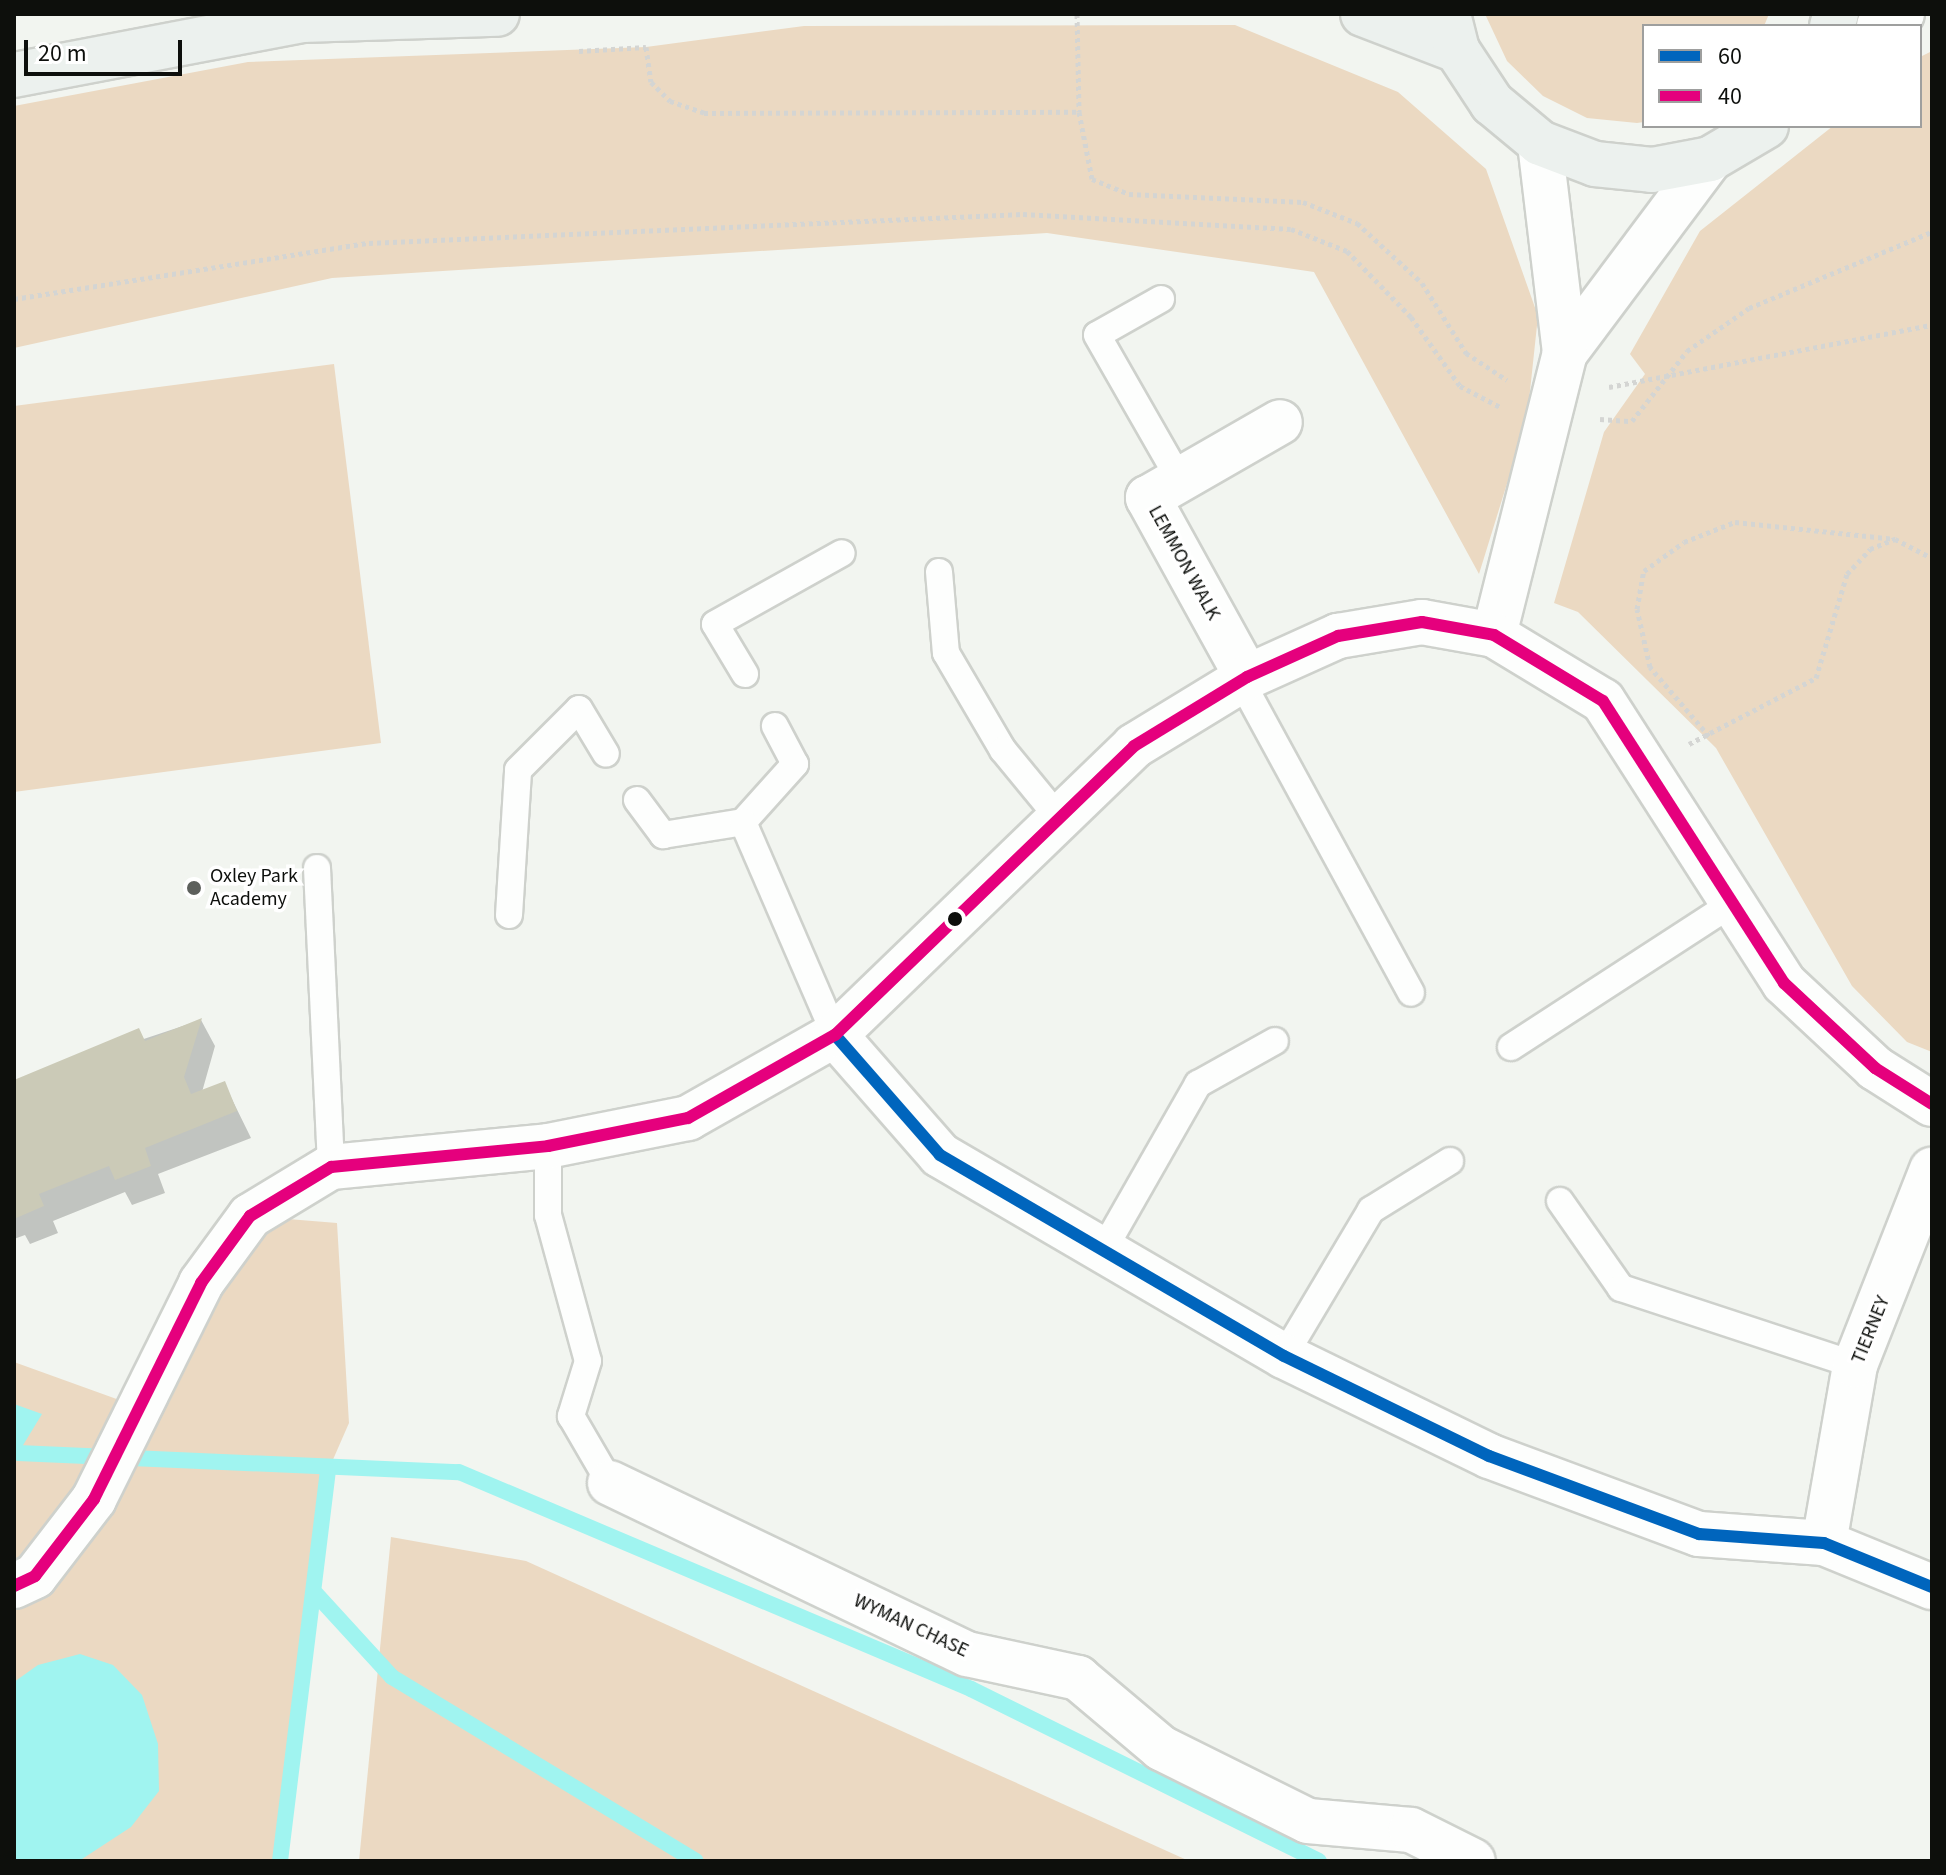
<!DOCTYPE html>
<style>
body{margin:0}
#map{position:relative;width:1946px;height:1875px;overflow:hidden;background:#f2f5f0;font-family:"Source Sans 3",sans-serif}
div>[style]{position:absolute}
.green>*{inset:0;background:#ebd9c2}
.water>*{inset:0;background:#a0f4f0}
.shadow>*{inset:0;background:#0003}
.stream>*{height:16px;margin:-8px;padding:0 8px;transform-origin:8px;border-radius:8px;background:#a0f4f0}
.building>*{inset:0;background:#cbcab7}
.path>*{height:5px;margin-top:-2.5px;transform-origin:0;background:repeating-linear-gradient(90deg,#d4d5d3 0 4px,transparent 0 8px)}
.roads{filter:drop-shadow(2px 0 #ced1cc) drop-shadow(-2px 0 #ced1cc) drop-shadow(0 2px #ced1cc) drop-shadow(0 -2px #ced1cc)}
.lane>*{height:26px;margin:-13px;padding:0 13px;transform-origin:13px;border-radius:13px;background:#fdfefd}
.street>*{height:44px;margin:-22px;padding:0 22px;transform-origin:22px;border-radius:22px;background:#fdfefd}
.secondary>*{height:44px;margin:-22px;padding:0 22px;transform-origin:22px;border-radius:22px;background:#ecf1ee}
.bus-1>*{height:12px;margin:-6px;padding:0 6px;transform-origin:6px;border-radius:6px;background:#0065bd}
.bus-2>*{height:12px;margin:-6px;padding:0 6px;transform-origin:6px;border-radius:6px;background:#e5007d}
.dots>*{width:22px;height:22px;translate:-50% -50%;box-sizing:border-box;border:4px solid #fff;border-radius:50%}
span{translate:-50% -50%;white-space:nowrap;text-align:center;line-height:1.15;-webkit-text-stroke:7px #fff;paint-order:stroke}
.street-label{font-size:20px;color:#0d0f0c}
.poi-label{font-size:20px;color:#0d0f0c}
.left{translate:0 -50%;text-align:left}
.frame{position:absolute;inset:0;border:16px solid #0d0f0c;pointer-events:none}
.legend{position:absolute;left:1642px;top:24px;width:280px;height:104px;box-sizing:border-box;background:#fff;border:2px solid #9e9f9e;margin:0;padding:10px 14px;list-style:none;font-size:24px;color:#0d0f0c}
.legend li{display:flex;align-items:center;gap:16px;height:40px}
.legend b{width:40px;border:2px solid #9e9f9e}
.scale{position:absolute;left:24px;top:40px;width:158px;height:36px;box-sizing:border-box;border:4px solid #0d0f0c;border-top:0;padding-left:10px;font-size:24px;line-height:28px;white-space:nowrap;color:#0d0f0c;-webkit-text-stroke:6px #fff;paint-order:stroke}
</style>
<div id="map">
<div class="green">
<i style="clip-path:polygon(1485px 14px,1769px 14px,1764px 26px,1644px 26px,1644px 122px,1637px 123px,1587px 118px,1543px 96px,1507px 61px)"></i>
<i style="clip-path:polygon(1235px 25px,1398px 92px,1486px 169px,1538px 316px,1527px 419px,1479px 574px,1314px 272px,1047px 233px,332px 278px,14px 348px,14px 106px,248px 62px,646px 47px,804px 26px)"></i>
<i style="clip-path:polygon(1932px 51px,1932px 1052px,1907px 1042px,1852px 986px,1716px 748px,1578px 612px,1554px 603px,1604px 432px,1645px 374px,1630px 354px,1700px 231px,1833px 126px,1920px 126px,1920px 57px)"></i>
<i style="clip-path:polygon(334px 364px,381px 743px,14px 792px,14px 406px)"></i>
<i style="clip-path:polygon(250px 1216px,337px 1223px,349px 1423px,328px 1471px,280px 1861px,14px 1861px,14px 1362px,136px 1406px)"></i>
<i style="clip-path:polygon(391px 1537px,526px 1561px,1189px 1861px,359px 1861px)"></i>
</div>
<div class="water">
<i style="clip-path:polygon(14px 1404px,42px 1414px,14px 1460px)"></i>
<i style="clip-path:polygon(80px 1654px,113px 1665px,142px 1695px,158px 1744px,159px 1791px,131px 1827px,79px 1861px,14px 1861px,14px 1682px,38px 1665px)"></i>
</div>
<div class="shadow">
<i style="clip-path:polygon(201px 1020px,215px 1046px,202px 1092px,224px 1083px,251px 1138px,158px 1174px,165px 1193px,132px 1205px,125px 1192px,53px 1221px,58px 1233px,30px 1244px,25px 1235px,14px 1239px,14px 1082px)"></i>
</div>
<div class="stream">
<i style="left:18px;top:1453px;width:441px;rotate:2.5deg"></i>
<i style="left:459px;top:1472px;width:556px;rotate:22.97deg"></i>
<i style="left:971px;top:1689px;width:388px;rotate:26.3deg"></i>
<i style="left:316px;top:1594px;width:113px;rotate:47.5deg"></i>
<i style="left:392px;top:1677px;width:355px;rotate:31.2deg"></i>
<i style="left:280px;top:1861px;width:393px;rotate:-83deg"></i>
</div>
<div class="building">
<i style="clip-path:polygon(202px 1018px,184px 1077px,191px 1094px,225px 1081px,237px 1111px,145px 1148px,151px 1166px,115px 1180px,109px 1166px,39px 1194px,44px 1206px,14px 1219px,14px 1080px,139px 1028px,145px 1041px)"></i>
</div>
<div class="path">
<i style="left:1077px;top:14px;width:98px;rotate:88.8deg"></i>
<i style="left:1079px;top:112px;width:68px;rotate:79deg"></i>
<i style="left:1092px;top:179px;width:40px;rotate:22deg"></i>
<i style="left:1129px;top:194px;width:174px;rotate:2.6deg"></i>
<i style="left:1303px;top:202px;width:58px;rotate:21.3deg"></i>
<i style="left:1357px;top:223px;width:88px;rotate:42.7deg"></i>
<i style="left:1422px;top:283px;width:83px;rotate:57.8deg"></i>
<i style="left:1466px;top:353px;width:49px;rotate:33.4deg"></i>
<i style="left:579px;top:51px;width:67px;rotate:-3.4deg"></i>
<i style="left:646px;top:47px;width:35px;rotate:82deg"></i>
<i style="left:651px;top:82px;width:27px;rotate:45deg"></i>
<i style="left:670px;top:101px;width:36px;rotate:19deg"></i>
<i style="left:704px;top:113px;width:375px;rotate:-0.2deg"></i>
<i style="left:14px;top:299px;width:359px;rotate:-9deg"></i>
<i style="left:369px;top:243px;width:655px;rotate:-2.54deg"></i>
<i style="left:1023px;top:214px;width:268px;rotate:3.2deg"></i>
<i style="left:1291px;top:229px;width:60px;rotate:21.4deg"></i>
<i style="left:1347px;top:251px;width:92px;rotate:45.9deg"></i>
<i style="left:1411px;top:317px;width:85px;rotate:54.6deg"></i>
<i style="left:1460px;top:386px;width:47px;rotate:27.6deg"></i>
<i style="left:1609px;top:387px;width:329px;rotate:-10.9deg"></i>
<i style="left:1600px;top:419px;width:32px;rotate:4deg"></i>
<i style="left:1632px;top:421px;width:89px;rotate:-51.8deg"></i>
<i style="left:1687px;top:351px;width:75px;rotate:-34.7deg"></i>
<i style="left:1749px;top:308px;width:198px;rotate:-22.6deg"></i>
<i style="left:1709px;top:736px;width:91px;rotate:-130.5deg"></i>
<i style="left:1650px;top:667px;width:59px;rotate:-102.6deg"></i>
<i style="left:1637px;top:609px;width:39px;rotate:-80deg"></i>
<i style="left:1644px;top:571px;width:49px;rotate:-35.9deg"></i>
<i style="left:1684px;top:542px;width:55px;rotate:-21.4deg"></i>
<i style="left:1735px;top:522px;width:161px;rotate:6.1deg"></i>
<i style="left:1689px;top:744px;width:143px;rotate:-27.5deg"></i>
<i style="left:1816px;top:678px;width:109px;rotate:-73.4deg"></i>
<i style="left:1847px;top:574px;width:34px;rotate:-47deg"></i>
<i style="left:1870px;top:549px;width:27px;rotate:-22deg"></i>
<i style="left:1895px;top:539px;width:42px;rotate:27.2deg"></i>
</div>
<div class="roads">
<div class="lane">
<i style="left:1161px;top:299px;width:73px;rotate:150.6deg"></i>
<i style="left:1097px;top:335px;width:167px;rotate:60.2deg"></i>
<i style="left:939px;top:572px;width:81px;rotate:85.1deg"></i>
<i style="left:946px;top:653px;width:113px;rotate:59.6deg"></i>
<i style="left:1003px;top:750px;width:87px;rotate:50.6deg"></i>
<i style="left:745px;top:674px;width:58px;rotate:-121deg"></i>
<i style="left:715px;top:624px;width:145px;rotate:-29.2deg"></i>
<i style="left:1241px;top:681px;width:355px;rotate:61.4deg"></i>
<i style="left:637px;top:800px;width:44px;rotate:53.4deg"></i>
<i style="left:663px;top:835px;width:81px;rotate:-9.2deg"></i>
<i style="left:743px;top:822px;width:78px;rotate:-48.1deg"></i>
<i style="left:795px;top:764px;width:43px;rotate:-117.8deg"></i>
<i style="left:743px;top:822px;width:232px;rotate:66.6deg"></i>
<i style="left:317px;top:868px;width:299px;rotate:87.3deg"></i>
<i style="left:509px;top:915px;width:145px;rotate:-86.4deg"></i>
<i style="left:518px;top:770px;width:86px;rotate:-45deg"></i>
<i style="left:579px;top:709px;width:52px;rotate:59deg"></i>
<i style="left:1511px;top:1047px;width:265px;rotate:-33deg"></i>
<i style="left:548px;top:1146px;width:69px;rotate:90deg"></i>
<i style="left:548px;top:1215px;width:151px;rotate:74.7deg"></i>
<i style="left:588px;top:1361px;width:58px;rotate:107.2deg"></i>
<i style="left:571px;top:1416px;width:78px;rotate:59.8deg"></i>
<i style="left:1560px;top:1201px;width:106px;rotate:55deg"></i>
<i style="left:1621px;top:1288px;width:246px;rotate:18.2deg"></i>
<i style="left:1101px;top:1254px;width:196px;rotate:-60.3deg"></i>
<i style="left:1198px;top:1084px;width:88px;rotate:-29.2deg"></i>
<i style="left:1284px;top:1356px;width:170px;rotate:-59.2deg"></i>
<i style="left:1371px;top:1210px;width:93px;rotate:-31.8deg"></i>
</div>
<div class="street">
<i style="left:1879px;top:26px;width:26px;rotate:-28deg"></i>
<i style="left:1565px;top:353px;width:242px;rotate:-53.2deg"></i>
<i style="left:1494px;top:635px;width:291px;rotate:-75.9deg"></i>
<i style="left:1565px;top:353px;width:211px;rotate:-96.8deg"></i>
<i style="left:1247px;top:677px;width:205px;rotate:-118.9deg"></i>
<i style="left:1148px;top:498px;width:152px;rotate:-29.9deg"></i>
<i style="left:835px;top:1035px;width:159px;rotate:48.8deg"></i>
<i style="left:940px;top:1155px;width:398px;rotate:30.3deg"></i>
<i style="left:1284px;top:1356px;width:228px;rotate:26deg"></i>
<i style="left:1489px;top:1456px;width:224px;rotate:20.4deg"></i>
<i style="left:1699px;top:1534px;width:125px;rotate:4.1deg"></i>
<i style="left:1824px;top:1543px;width:117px;rotate:22.2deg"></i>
<i style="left:610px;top:1483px;width:396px;rotate:25.6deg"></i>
<i style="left:967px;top:1654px;width:114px;rotate:12.2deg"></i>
<i style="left:1078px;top:1678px;width:109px;rotate:40.1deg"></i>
<i style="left:1161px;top:1748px;width:164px;rotate:26.4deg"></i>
<i style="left:1308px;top:1821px;width:103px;rotate:5deg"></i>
<i style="left:1411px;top:1830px;width:69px;rotate:26.6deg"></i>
<i style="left:1824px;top:1543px;width:181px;rotate:-80.1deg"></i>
<i style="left:1855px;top:1365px;width:210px;rotate:-68.5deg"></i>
<i style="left:14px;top:1586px;width:23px;rotate:-25deg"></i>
<i style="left:35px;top:1576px;width:97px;rotate:-52.5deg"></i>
<i style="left:94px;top:1499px;width:241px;rotate:-63.6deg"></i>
<i style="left:201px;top:1283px;width:83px;rotate:-53.8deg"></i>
<i style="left:250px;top:1216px;width:95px;rotate:-31.2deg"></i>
<i style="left:331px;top:1167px;width:218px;rotate:-5.5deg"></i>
<i style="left:548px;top:1146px;width:143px;rotate:-11.3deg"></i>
<i style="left:688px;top:1118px;width:169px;rotate:-29.5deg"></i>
<i style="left:835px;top:1035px;width:416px;rotate:-44deg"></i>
<i style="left:1134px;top:746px;width:132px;rotate:-31.4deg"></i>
<i style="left:1247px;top:677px;width:100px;rotate:-24.3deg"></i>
<i style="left:1338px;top:636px;width:85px;rotate:-9.5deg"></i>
<i style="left:1422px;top:622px;width:73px;rotate:10.2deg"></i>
<i style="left:1494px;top:635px;width:127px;rotate:31.2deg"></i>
<i style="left:1603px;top:701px;width:335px;rotate:57.3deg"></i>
<i style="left:1784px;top:983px;width:125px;rotate:43deg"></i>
<i style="left:1875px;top:1068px;width:67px;rotate:32.3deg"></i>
</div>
<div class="secondary">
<i style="left:1363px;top:14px;width:101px;rotate:21deg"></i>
<i style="left:1448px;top:14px;width:37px;rotate:76deg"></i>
<i style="left:1457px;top:50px;width:64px;rotate:56.6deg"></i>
<i style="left:1492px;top:103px;width:62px;rotate:39.8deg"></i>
<i style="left:1540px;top:143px;width:59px;rotate:20.9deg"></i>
<i style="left:1595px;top:164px;width:57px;rotate:6deg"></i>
<i style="left:1652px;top:170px;width:59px;rotate:-10.7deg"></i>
<i style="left:1710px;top:159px;width:65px;rotate:-30.5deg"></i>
<i style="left:1832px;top:26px;width:13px;rotate:-72deg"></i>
<i style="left:14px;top:75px;width:293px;rotate:-10.8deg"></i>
<i style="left:302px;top:20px;width:195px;rotate:-1.8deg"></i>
</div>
</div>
<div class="bus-1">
<i style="left:835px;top:1035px;width:159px;rotate:48.8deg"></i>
<i style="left:940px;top:1155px;width:398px;rotate:30.3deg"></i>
<i style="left:1284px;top:1356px;width:228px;rotate:26deg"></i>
<i style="left:1489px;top:1456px;width:224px;rotate:20.4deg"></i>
<i style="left:1699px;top:1534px;width:125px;rotate:4.1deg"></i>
<i style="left:1824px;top:1543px;width:117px;rotate:22.2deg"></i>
</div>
<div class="bus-2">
<i style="left:14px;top:1586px;width:23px;rotate:-25deg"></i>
<i style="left:35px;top:1576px;width:97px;rotate:-52.5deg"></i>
<i style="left:94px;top:1499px;width:241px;rotate:-63.6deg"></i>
<i style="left:201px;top:1283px;width:83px;rotate:-53.8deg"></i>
<i style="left:250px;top:1216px;width:95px;rotate:-31.2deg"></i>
<i style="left:331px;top:1167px;width:218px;rotate:-5.5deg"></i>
<i style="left:548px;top:1146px;width:143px;rotate:-11.3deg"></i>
<i style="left:688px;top:1118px;width:169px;rotate:-29.5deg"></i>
<i style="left:835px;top:1035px;width:416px;rotate:-44deg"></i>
<i style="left:1134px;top:746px;width:132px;rotate:-31.4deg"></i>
<i style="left:1247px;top:677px;width:100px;rotate:-24.3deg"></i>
<i style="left:1338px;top:636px;width:85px;rotate:-9.5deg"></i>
<i style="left:1422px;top:622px;width:73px;rotate:10.2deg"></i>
<i style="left:1494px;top:635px;width:127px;rotate:31.2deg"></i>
<i style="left:1603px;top:701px;width:335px;rotate:57.3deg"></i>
<i style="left:1784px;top:983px;width:125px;rotate:43deg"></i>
<i style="left:1875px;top:1068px;width:67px;rotate:32.3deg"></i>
</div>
<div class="dots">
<i style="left:194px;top:888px;background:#5d605c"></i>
<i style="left:955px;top:919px;background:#0d0f0c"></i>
</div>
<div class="street-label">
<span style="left:1184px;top:563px;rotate:61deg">LEMMON WALK</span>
<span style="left:1871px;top:1330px;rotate:-68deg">TIERNEY</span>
<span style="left:911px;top:1626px;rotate:25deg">WYMAN CHASE</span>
</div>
<div class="poi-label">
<span class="left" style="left:210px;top:888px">Oxley Park<br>Academy</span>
</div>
<div class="frame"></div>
<ul class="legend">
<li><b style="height:10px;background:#0065bd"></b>60</li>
<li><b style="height:10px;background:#e5007d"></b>40</li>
</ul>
<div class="scale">20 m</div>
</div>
